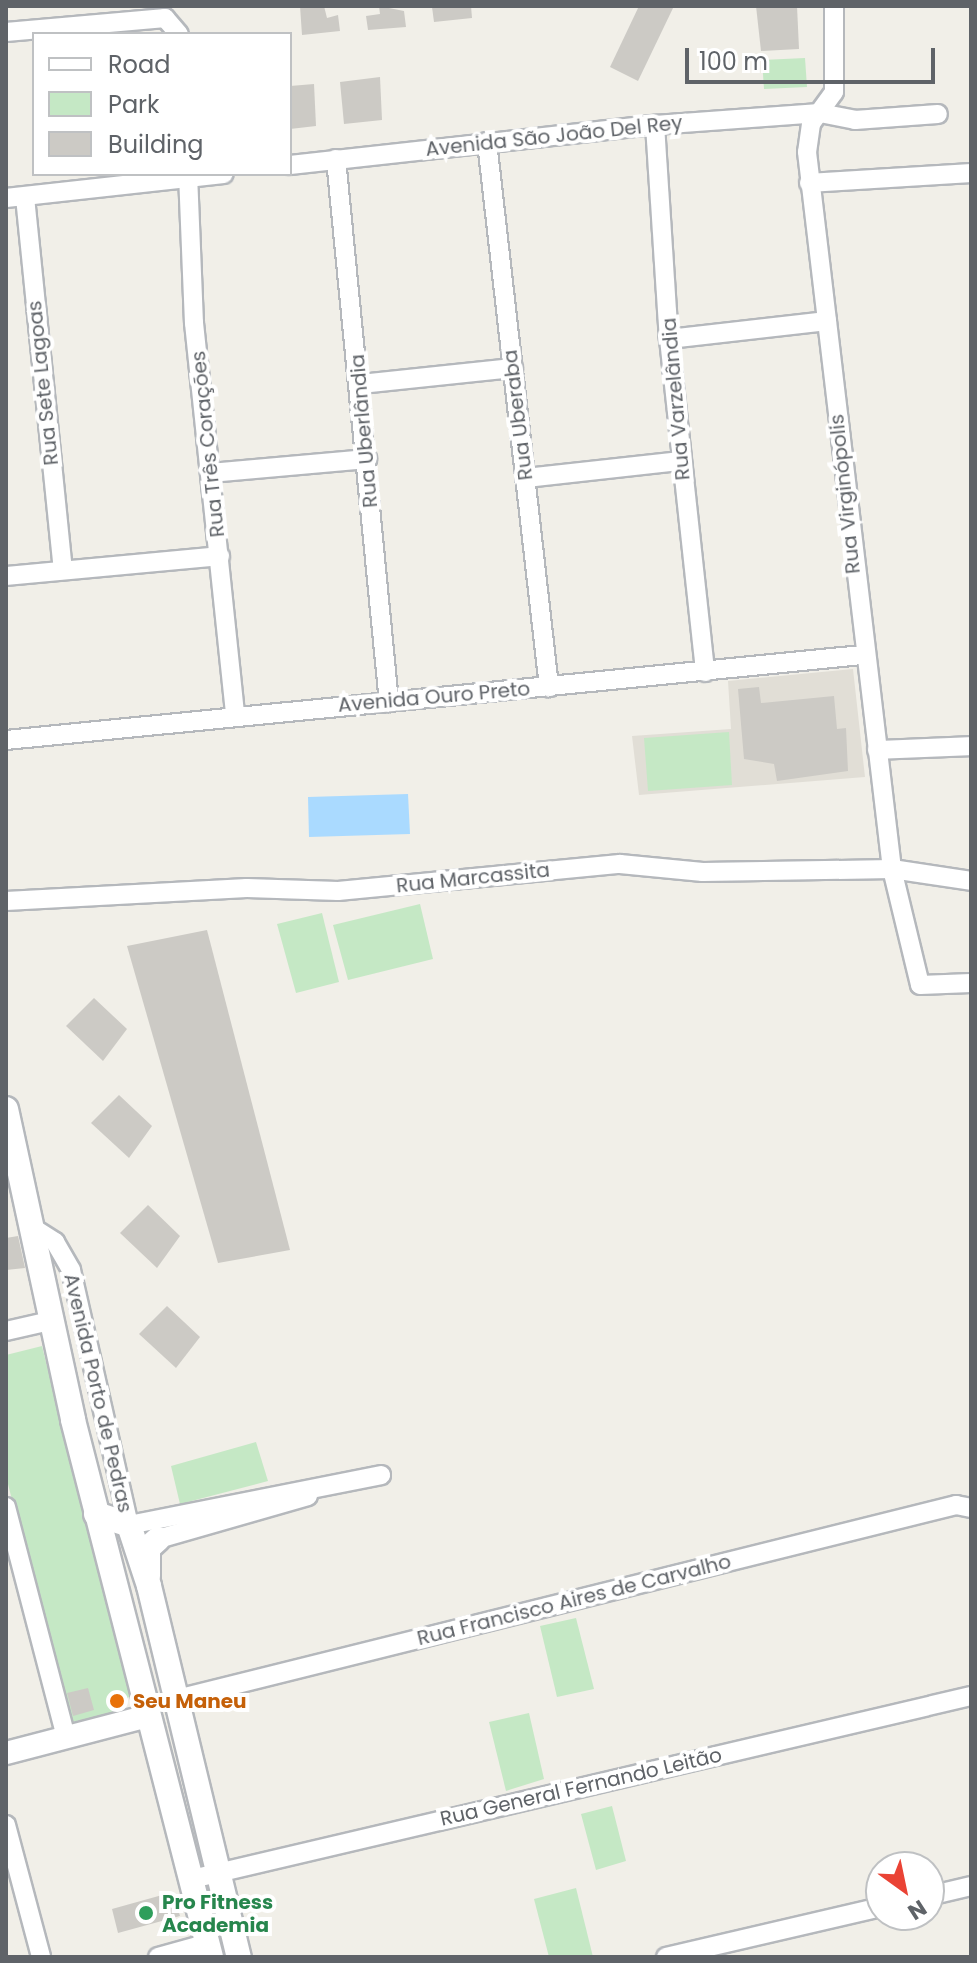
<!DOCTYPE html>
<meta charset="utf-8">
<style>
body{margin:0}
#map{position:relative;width:977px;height:1963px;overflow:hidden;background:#f1efe8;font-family:Poppins,sans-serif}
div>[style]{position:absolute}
.education>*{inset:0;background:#e1ded6}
.green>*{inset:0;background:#c5e8c5}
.water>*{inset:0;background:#aadaff}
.building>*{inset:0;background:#cccac5}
.roads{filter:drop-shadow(2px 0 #b5b8bc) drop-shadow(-2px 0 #b5b8bc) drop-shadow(0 2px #b5b8bc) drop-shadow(0 -2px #b5b8bc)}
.minor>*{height:18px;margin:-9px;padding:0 9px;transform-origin:9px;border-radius:9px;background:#fff}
.tertiary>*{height:22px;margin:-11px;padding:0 11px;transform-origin:11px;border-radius:11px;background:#fff}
.secondary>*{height:24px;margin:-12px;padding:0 12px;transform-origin:12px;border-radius:12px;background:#fff}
.dots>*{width:22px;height:22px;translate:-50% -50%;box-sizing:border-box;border:4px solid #fff;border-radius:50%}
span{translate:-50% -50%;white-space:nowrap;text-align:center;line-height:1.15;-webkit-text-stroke:8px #fff;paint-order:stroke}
.street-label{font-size:20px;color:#5f6368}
.food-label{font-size:20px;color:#c56008;font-weight:700}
.left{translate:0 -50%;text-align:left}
.leisure-label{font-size:20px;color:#27864d;font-weight:700}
.frame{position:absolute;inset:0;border:8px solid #5f6368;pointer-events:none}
.legend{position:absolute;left:32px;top:32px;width:260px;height:144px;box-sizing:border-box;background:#fff;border:2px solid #bfc1c3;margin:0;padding:10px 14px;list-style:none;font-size:24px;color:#5f6368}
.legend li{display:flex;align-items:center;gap:16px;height:40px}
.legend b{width:40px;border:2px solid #bfc1c3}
.north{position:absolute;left:865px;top:1851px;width:80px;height:80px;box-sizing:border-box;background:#fff;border:2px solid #bfc1c3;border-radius:50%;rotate:147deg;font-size:22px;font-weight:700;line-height:32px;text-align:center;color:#5f6368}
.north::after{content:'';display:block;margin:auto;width:28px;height:36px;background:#ea4335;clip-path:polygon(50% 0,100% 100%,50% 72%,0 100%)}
.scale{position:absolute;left:685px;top:48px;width:250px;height:36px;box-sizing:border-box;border:4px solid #5f6368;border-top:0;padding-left:10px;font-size:24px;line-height:28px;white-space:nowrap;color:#5f6368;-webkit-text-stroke:6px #fff;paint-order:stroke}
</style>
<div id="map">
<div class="education">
<i style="clip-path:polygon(853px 669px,865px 777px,639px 795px,632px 736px,731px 729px,728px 681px)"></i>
</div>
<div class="green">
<i style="clip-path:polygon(805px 58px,807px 87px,764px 89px,762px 60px)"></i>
<i style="clip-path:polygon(729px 732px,732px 785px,648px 791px,644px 738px)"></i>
<i style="clip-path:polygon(420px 904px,433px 959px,348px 980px,333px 925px)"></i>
<i style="clip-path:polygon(322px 913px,339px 982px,296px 993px,277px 924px)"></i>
<i style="clip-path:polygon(42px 1346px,130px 1696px,112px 1713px,68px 1723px,6px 1476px,6px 1355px)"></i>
<i style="clip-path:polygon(256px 1442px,268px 1481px,180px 1504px,171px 1466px)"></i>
<i style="clip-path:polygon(576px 1618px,594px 1689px,557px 1697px,540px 1626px)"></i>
<i style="clip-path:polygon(529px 1713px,544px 1779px,506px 1791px,489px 1722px)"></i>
<i style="clip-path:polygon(612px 1806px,626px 1861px,596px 1870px,581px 1814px)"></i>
<i style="clip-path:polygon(576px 1888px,593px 1957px,549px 1957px,534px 1899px)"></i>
</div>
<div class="water">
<i style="clip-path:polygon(408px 794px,410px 834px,309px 837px,308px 797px)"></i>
</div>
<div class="building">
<i style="clip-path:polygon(300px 6px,324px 6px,327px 18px,338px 15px,340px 31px,302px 35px)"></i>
<i style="clip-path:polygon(379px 6px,404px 11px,406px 27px,368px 30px,366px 16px,380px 14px)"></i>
<i style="clip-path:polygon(439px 6px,471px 6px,472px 18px,434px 22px,432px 7px)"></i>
<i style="clip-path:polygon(639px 6px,674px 6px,638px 81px,610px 67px)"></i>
<i style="clip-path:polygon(756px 6px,797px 6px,799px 49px,761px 51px)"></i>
<i style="clip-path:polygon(380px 77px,382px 120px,344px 124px,340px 82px)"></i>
<i style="clip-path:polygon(314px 84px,316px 126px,290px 129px,290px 86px)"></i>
<i style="clip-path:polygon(759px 687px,761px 703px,834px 696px,837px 729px,846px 728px,848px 771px,777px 781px,774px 764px,744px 759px,738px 689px)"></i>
<i style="clip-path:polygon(207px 930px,290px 1250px,218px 1263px,127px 946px)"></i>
<i style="clip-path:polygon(94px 998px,127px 1029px,103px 1061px,66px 1026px)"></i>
<i style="clip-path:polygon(119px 1095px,152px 1126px,129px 1158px,91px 1123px)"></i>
<i style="clip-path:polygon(148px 1205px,180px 1236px,157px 1268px,120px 1233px)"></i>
<i style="clip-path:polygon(18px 1236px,25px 1268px,6px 1270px,6px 1238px)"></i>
<i style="clip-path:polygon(167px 1306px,200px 1337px,176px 1368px,139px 1334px)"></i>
<i style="clip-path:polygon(88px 1688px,94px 1710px,73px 1716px,67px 1693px)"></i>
<i style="clip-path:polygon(173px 1892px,180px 1916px,118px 1933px,112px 1909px)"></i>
</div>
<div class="roads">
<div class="minor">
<i style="left:834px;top:6px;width:86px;rotate:90deg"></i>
<i style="left:834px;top:92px;width:39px;rotate:126deg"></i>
<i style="left:811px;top:124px;width:28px;rotate:98deg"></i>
<i style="left:807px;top:152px;width:722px;rotate:83.24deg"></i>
<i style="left:892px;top:869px;width:119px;rotate:76.4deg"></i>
<i style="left:920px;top:985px;width:51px;rotate:-2.2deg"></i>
<i style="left:6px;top:32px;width:160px;rotate:-5deg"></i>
<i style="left:165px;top:18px;width:21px;rotate:49deg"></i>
<i style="left:655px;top:125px;width:214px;rotate:86.3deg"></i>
<i style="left:669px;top:339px;width:335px;rotate:83.8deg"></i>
<i style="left:487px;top:142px;width:549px;rotate:83.51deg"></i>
<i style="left:336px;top:159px;width:546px;rotate:84.43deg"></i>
<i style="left:290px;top:165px;width:367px;rotate:-6.3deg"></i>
<i style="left:655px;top:125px;width:165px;rotate:-4.2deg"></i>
<i style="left:820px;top:113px;width:36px;rotate:11deg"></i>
<i style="left:855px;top:120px;width:83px;rotate:-4.1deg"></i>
<i style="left:188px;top:174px;width:149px;rotate:87.7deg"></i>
<i style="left:194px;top:323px;width:393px;rotate:84deg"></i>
<i style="left:809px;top:183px;width:162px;rotate:-3.5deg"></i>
<i style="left:25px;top:197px;width:375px;rotate:84.2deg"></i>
<i style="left:6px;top:198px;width:219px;rotate:-6.3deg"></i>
<i style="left:669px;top:339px;width:159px;rotate:-6.5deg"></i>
<i style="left:360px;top:384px;width:154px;rotate:-6deg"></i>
<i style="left:210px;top:473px;width:158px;rotate:-5.1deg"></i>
<i style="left:526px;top:478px;width:156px;rotate:-6.3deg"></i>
<i style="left:6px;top:576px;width:215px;rotate:-5.3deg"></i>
<i style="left:6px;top:740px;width:860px;rotate:-5.67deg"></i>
<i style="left:877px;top:750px;width:94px;rotate:-2.4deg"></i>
<i style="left:6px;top:901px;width:241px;rotate:-3.1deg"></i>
<i style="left:247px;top:888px;width:91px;rotate:1.9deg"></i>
<i style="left:338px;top:891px;width:283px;rotate:-5.5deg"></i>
<i style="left:620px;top:864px;width:83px;rotate:5.5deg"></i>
<i style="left:703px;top:872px;width:189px;rotate:-0.9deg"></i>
<i style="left:892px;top:869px;width:80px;rotate:8.6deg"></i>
<i style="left:33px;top:1228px;width:26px;rotate:32deg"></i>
<i style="left:55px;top:1242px;width:32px;rotate:60deg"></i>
<i style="left:71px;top:1270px;width:262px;rotate:77.2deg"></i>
<i style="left:129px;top:1525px;width:257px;rotate:-11.2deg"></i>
<i style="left:6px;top:1331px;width:45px;rotate:-12.8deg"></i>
<i style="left:6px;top:1507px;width:238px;rotate:75.4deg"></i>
<i style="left:158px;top:1539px;width:156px;rotate:-16deg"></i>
<i style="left:177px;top:1699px;width:803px;rotate:-13.98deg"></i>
<i style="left:956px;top:1505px;width:15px;rotate:11deg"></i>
<i style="left:6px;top:1825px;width:137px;rotate:75.1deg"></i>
<i style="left:192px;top:1879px;width:800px;rotate:-13.22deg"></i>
<i style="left:929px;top:1896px;width:43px;rotate:-13.4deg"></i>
<i style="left:158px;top:1957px;width:52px;rotate:-15.6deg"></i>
<i style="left:666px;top:1957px;width:221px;rotate:-13.1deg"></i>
</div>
<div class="tertiary">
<i style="left:6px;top:1753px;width:147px;rotate:-14.6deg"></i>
</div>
<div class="secondary">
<i style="left:6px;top:1109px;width:318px;rotate:77.8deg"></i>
<i style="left:73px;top:1420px;width:554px;rotate:75.59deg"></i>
<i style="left:96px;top:1514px;width:35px;rotate:18deg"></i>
<i style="left:129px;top:1525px;width:64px;rotate:71.8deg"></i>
<i style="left:149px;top:1586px;width:382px;rotate:76.4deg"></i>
<i style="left:148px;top:1576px;width:28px;rotate:-90deg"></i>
<i style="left:148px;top:1548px;width:13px;rotate:-42deg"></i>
</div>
</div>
<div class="dots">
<i style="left:117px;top:1701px;background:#e8710a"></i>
<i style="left:146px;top:1913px;background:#2e9e5b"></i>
</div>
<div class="street-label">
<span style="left:554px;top:136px;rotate:-6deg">Avenida São João Del Rey</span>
<span style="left:43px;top:383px;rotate:-96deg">Rua Sete Lagoas</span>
<span style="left:676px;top:399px;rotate:-95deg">Rua Varzelândia</span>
<span style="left:518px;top:415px;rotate:-97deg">Rua Uberaba</span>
<span style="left:364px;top:431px;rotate:-95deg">Rua Uberlândia</span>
<span style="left:208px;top:444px;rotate:-96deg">Rua Três Corações</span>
<span style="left:845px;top:494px;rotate:-96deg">Rua Virginópolis</span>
<span style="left:434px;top:697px;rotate:-5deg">Avenida Ouro Preto</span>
<span style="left:473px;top:878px;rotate:-6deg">Rua Marcassita</span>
<span style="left:98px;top:1393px;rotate:77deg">Avenida Porto de Pedras</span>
<span style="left:574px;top:1600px;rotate:-14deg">Rua Francisco Aires de Carvalho</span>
<span style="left:581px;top:1787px;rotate:-13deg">Rua General Fernando Leitão</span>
</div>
<div class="food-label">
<span class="left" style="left:133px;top:1701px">Seu Maneu</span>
</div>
<div class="leisure-label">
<span class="left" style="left:162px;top:1914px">Pro Fitness<br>Academia</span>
</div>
<div class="frame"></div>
<ul class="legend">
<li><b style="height:10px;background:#fff"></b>Road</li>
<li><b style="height:22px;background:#c5e8c5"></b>Park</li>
<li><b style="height:22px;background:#cccac5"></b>Building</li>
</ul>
<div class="north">N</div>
<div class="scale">100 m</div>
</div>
